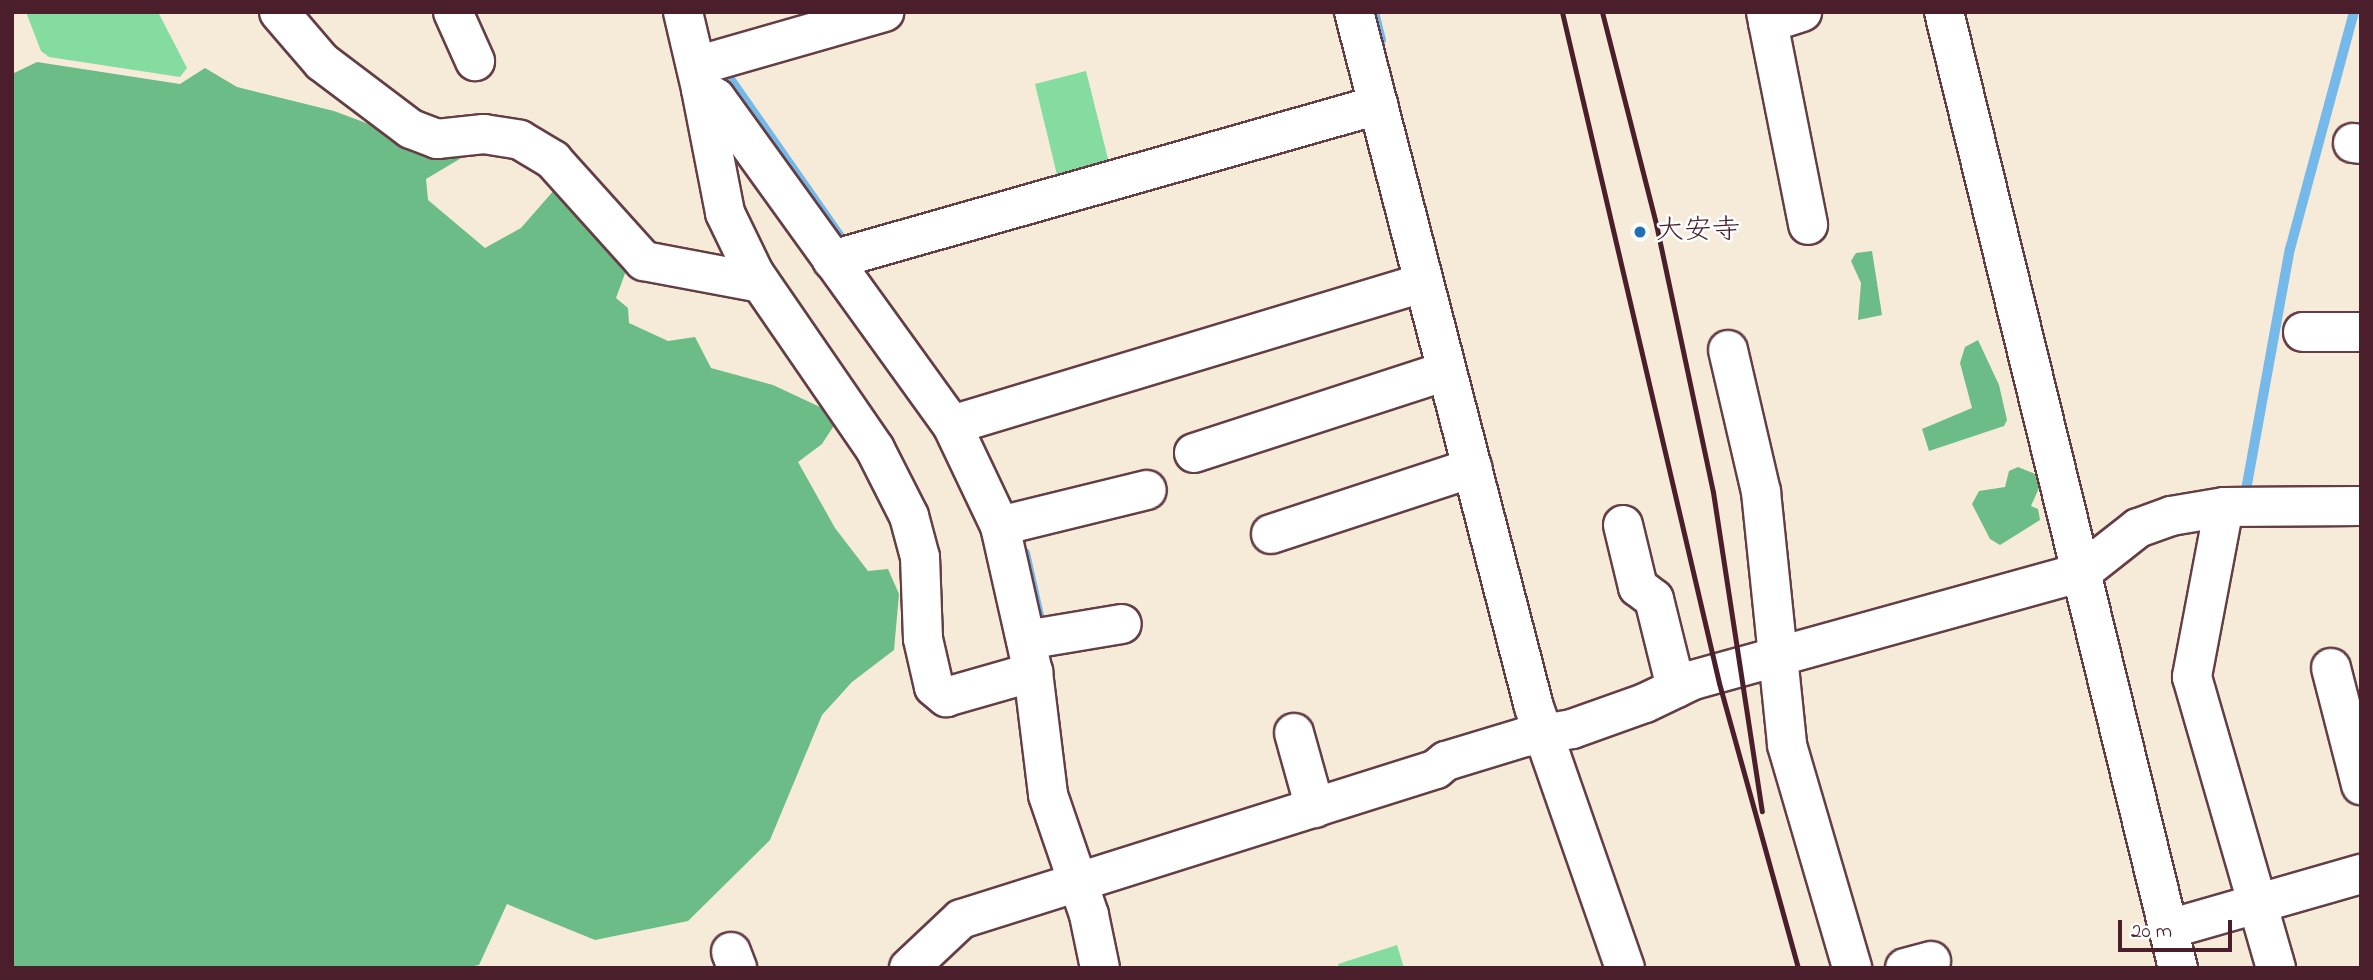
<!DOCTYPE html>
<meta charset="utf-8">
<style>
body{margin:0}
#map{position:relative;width:2373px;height:980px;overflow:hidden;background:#f6ebd8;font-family:"Indie Flower","Klee One",sans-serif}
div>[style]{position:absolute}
.green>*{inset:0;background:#84dca0}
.forest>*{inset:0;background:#6bbc86}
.stream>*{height:10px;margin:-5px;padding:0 5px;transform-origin:5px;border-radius:5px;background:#74b9ea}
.roads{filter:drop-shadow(2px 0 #643e45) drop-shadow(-2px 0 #643e45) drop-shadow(0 2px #643e45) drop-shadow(0 -2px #643e45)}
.minor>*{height:38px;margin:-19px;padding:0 19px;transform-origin:19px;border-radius:19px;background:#fff}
.rail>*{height:5px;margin:-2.5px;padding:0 2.5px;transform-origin:2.5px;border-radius:2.5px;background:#4a1f2b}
.dots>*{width:19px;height:19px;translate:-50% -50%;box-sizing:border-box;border:4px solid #fff;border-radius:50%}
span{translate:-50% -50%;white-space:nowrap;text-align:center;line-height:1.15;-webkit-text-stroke:5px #fff;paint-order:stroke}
.poi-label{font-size:28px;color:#4a1f2b}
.left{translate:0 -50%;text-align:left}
.frame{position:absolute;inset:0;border:14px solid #4a1f2b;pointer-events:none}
.scale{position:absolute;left:2118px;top:920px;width:114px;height:32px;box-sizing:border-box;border:4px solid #4a1f2b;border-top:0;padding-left:9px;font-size:21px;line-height:24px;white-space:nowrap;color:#4a1f2b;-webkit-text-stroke:5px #fff;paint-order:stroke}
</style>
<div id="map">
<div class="green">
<i style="clip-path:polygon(26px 12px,158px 12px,187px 68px,180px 77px,49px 57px,41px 51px)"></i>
<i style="clip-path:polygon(1086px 71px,1110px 167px,1058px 179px,1035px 84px)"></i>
<i style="clip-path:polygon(1397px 945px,1404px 968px,1339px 968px,1338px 964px)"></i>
</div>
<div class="forest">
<i style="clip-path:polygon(37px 62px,180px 84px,205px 68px,237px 87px,334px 111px,406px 138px,461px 144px,463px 157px,426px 179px,428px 200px,485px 248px,521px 228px,562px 181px,630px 260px,616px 298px,628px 308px,629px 323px,668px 341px,695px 337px,711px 368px,773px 385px,820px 407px,835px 424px,822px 444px,798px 462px,835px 528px,868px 571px,888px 569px,899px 594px,894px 650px,852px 682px,822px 715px,770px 840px,688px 921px,595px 940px,507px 904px,479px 965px,463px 968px,12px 968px,12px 74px)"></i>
<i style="clip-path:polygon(1872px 251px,1882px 315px,1858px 320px,1861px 283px,1851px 261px,1856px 253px)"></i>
<i style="clip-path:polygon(1978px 340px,1999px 385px,2007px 420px,2004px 426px,1929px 451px,1922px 429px,1972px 408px,1960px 363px,1965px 347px)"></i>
<i style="clip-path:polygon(2018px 467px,2035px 474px,2039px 488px,2031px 506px,2038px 509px,2040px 520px,2000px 545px,1990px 539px,1972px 504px,1979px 491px,2005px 487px,2009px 471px)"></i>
</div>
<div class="stream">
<i style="left:1374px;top:12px;width:29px;rotate:76deg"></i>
<i style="left:721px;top:66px;width:222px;rotate:55.1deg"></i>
<i style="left:2244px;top:501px;width:256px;rotate:-79.7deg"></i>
<i style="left:2290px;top:249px;width:245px;rotate:-74.9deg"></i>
<i style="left:1025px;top:553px;width:78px;rotate:77.4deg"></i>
</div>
<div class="roads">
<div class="minor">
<i style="left:279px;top:12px;width:66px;rotate:49.3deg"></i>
<i style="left:322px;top:62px;width:111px;rotate:37deg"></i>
<i style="left:411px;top:129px;width:28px;rotate:21deg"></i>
<i style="left:437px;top:139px;width:47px;rotate:-6.1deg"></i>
<i style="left:484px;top:134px;width:36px;rotate:9deg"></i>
<i style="left:520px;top:140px;width:39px;rotate:31deg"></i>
<i style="left:553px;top:160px;width:136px;rotate:48deg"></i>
<i style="left:644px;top:261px;width:118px;rotate:10.7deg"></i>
<i style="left:453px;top:12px;width:54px;rotate:65.8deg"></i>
<i style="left:683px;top:12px;width:79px;rotate:76.8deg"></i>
<i style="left:701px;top:89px;width:17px;rotate:31deg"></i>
<i style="left:716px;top:98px;width:403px;rotate:54.2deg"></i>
<i style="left:952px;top:425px;width:112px;rotate:64.6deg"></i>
<i style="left:1000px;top:526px;width:150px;rotate:77.3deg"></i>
<i style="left:1033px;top:672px;width:124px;rotate:83deg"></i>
<i style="left:1048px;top:795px;width:127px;rotate:71.1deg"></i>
<i style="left:1089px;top:915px;width:54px;rotate:78.3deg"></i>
<i style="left:1354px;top:12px;width:718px;rotate:75.48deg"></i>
<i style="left:1534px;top:707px;width:276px;rotate:70.8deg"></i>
<i style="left:1766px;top:12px;width:217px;rotate:78.8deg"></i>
<i style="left:1944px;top:12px;width:984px;rotate:76.25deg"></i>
<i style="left:1768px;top:23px;width:36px;rotate:-18deg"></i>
<i style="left:696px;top:66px;width:196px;rotate:-16deg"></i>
<i style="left:701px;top:89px;width:126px;rotate:79deg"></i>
<i style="left:725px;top:213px;width:67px;rotate:64.2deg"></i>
<i style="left:754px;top:273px;width:214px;rotate:55.5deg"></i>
<i style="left:875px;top:449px;width:75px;rotate:63.1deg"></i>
<i style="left:909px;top:516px;width:42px;rotate:75deg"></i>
<i style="left:920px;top:557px;width:82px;rotate:87.9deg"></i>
<i style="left:923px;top:639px;width:49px;rotate:77.1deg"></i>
<i style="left:934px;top:687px;width:16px;rotate:40deg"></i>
<i style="left:946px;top:697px;width:91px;rotate:-16deg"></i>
<i style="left:2353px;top:143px;width:8px;rotate:7deg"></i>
<i style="left:832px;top:260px;width:568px;rotate:-15.85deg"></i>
<i style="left:2303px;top:332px;width:58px"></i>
<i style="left:1728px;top:350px;width:146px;rotate:76.9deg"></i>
<i style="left:1761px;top:492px;width:254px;rotate:84.1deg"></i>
<i style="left:1787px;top:745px;width:232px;rotate:73.7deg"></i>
<i style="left:952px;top:425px;width:491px;rotate:-16.8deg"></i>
<i style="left:1194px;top:453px;width:265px;rotate:-18deg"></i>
<i style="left:2224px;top:507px;width:173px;rotate:100.7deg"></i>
<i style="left:2192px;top:677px;width:303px;rotate:73.9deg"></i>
<i style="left:1623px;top:525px;width:64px;rotate:76.4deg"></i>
<i style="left:1638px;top:587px;width:20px;rotate:37deg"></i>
<i style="left:1654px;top:599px;width:92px;rotate:76.1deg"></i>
<i style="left:1000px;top:526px;width:151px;rotate:-13.8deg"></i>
<i style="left:1271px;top:534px;width:212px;rotate:-18.2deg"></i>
<i style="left:1026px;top:640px;width:97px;rotate:-9.5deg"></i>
<i style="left:2331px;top:668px;width:121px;rotate:75.6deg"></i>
<i style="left:1294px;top:733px;width:78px;rotate:74.4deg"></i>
<i style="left:2169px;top:929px;width:200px;rotate:-16deg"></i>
<i style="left:731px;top:952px;width:17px;rotate:69deg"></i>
<i style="left:909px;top:968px;width:71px;rotate:-43.3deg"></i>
<i style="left:961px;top:919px;width:498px;rotate:-17.5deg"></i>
<i style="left:1436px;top:769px;width:13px;rotate:-39deg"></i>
<i style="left:1446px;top:761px;width:83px;rotate:-16.9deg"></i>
<i style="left:1525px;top:737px;width:48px;rotate:-9.7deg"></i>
<i style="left:1572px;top:729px;width:77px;rotate:-19.6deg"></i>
<i style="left:1645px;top:703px;width:53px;rotate:-25.6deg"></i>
<i style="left:1693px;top:680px;width:404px;rotate:-15.5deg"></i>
<i style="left:2082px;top:572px;width:71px;rotate:-38.2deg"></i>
<i style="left:2138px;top:528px;width:35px;rotate:-20deg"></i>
<i style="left:2171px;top:516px;width:54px;rotate:-9.6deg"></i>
<i style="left:2224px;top:507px;width:137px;rotate:-0.4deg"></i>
<i style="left:1905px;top:968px;width:27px;rotate:-15deg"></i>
</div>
</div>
<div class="rail">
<i style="left:1562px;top:12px;width:689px;rotate:76.83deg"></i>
<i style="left:1719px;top:683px;width:296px;rotate:74.5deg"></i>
<i style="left:1602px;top:12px;width:219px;rotate:75.7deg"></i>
<i style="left:1656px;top:224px;width:274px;rotate:78deg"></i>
<i style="left:1713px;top:492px;width:323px;rotate:81.3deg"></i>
</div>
<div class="dots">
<i style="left:1640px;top:232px;background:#1f6fb2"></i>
</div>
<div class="poi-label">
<span class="left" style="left:1656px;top:232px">大安寺</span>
</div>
<div class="frame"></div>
<div class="scale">20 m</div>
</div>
